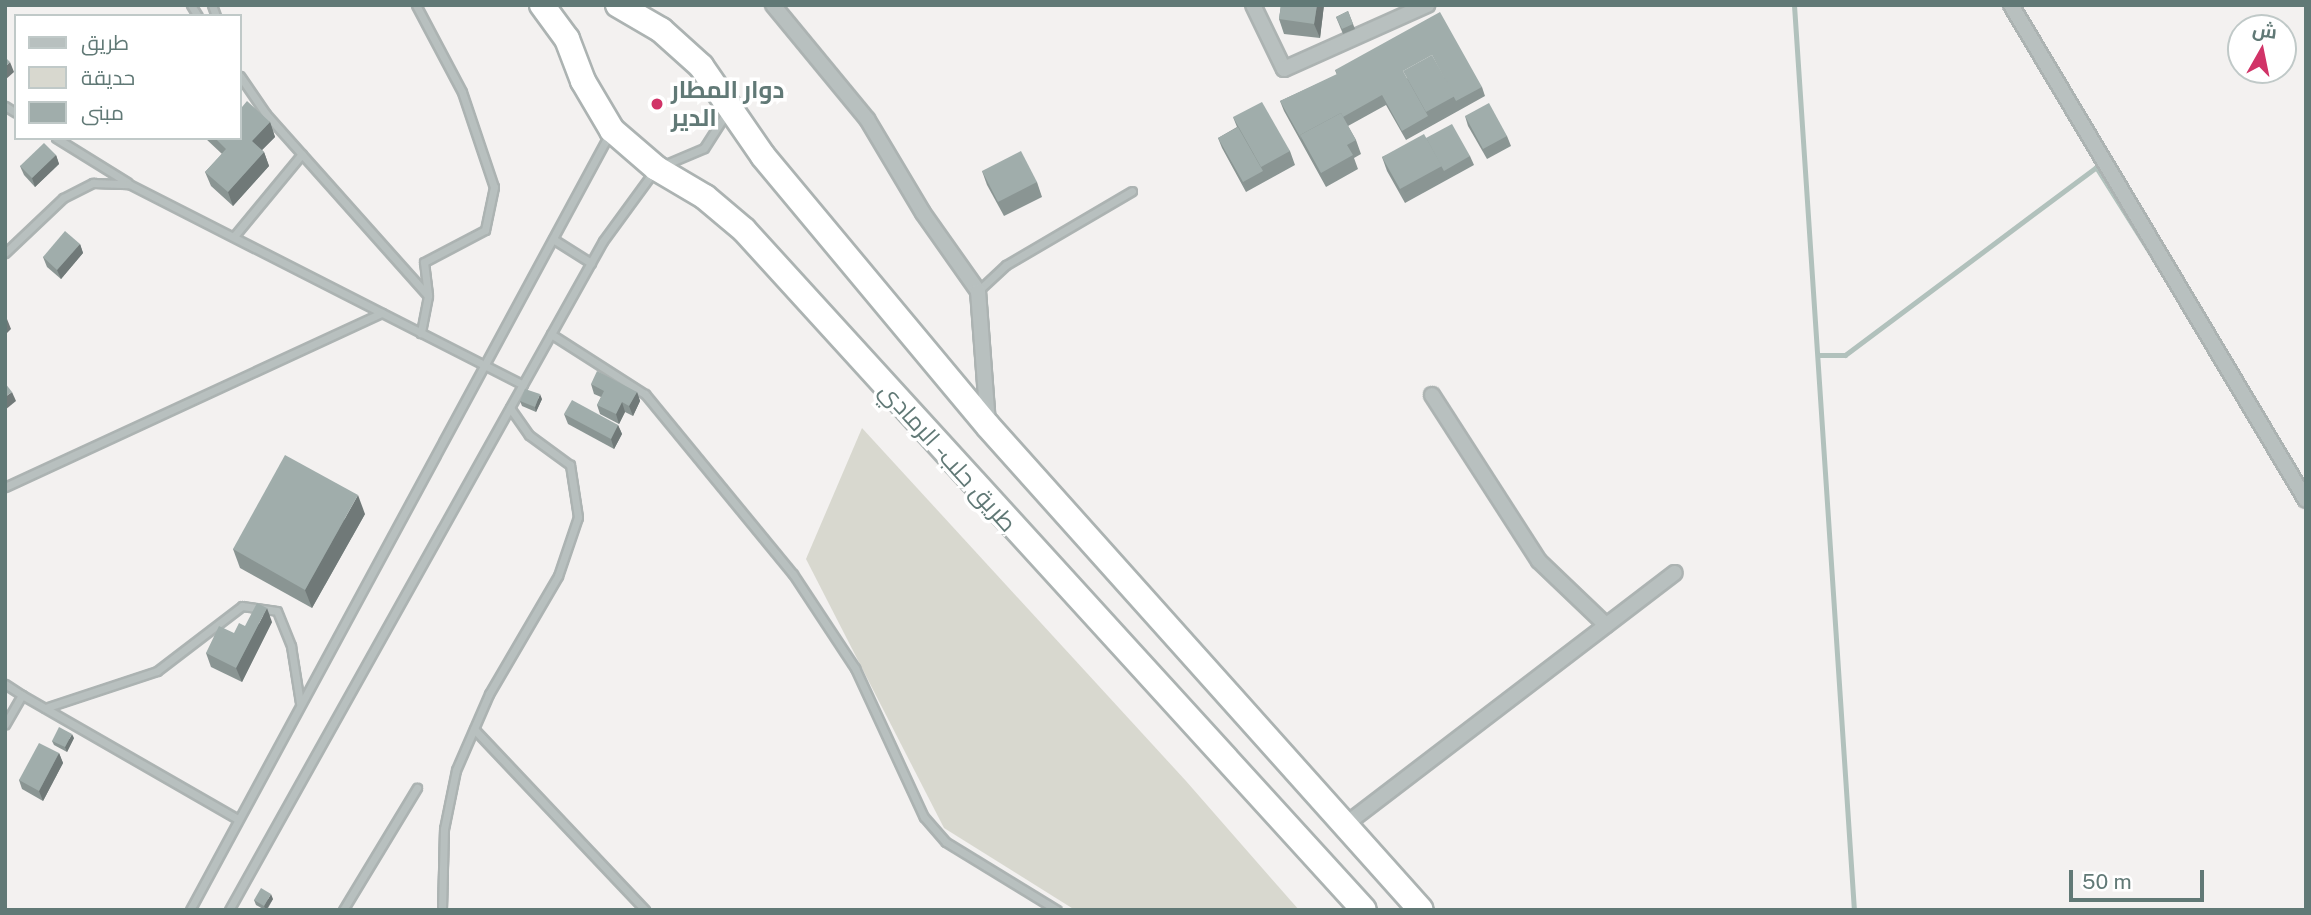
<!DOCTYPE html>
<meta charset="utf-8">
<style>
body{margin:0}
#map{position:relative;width:2311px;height:915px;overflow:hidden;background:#f3f1f0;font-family:"Public Sans",Cairo,sans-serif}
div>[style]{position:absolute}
.green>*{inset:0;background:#d8d8cf}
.stream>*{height:5px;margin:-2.5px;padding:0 2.5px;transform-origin:2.5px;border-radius:2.5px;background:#b1c1bc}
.roads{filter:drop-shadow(2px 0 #acb3b2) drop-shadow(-2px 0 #acb3b2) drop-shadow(0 2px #acb3b2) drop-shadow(0 -2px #acb3b2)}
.service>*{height:7px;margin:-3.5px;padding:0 3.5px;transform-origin:3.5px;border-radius:3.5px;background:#b8c0bf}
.minor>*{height:14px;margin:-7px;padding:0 7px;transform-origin:7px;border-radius:7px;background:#b8c0bf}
.trunk>*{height:24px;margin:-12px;padding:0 12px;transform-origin:12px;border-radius:12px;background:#fff}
.wall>*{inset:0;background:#8a9593}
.shaded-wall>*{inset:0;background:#707978}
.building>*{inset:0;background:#a0adab}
.dots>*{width:19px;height:19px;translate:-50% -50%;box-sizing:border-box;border:4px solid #fff;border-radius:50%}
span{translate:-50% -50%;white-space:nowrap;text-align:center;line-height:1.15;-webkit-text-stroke:7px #fff;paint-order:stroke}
.poi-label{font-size:24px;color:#617976;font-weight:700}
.left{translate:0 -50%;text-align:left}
.street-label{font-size:24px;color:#617976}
.frame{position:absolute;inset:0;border:7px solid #617976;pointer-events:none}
.legend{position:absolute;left:14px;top:14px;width:228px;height:126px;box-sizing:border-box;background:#fff;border:2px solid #c0c9c8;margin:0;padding:9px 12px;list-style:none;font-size:21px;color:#617976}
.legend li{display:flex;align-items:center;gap:14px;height:35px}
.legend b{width:35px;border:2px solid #c0c9c8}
.north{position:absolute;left:2227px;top:14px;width:70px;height:70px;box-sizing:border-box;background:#fff;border:2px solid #c0c9c8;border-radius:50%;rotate:9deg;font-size:19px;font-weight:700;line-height:28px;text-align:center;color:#617976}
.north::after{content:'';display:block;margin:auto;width:24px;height:32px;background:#d13367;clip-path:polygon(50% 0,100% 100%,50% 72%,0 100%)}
.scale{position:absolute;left:2069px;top:870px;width:135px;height:32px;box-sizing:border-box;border:4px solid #617976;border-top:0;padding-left:9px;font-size:21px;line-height:24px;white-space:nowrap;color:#617976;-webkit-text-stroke:5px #fff;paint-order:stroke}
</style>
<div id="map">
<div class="green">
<i style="clip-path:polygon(862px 428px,1186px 781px,1299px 910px,1075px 910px,944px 828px,806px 559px)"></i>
</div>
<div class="stream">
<i style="left:1794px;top:5px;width:907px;rotate:86.21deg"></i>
<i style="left:1819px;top:355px;width:26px"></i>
<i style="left:1845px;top:355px;width:314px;rotate:-36.8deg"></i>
<i style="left:2096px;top:167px;width:141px;rotate:57.8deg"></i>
</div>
<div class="roads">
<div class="service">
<i style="left:191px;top:5px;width:13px;rotate:58deg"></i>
<i style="left:212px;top:5px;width:12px;rotate:70deg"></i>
<i style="left:416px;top:5px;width:98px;rotate:62.1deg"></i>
<i style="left:462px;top:92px;width:100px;rotate:71.4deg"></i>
<i style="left:494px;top:187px;width:44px;rotate:101.8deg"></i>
<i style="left:485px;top:230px;width:69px;rotate:152.3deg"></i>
<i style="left:424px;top:262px;width:34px;rotate:83deg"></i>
<i style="left:428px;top:296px;width:38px;rotate:101deg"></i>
<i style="left:240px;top:76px;width:46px;rotate:55.6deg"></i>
<i style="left:266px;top:114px;width:242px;rotate:48.3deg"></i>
<i style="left:5px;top:106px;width:13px;rotate:32deg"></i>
<i style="left:56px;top:138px;width:84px;rotate:31.8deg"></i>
<i style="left:664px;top:165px;width:43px;rotate:-23deg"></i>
<i style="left:704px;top:148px;width:43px;rotate:-57.4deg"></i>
<i style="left:235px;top:235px;width:105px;rotate:-50.4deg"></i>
<i style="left:553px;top:239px;width:45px;rotate:32.3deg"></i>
<i style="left:5px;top:253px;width:80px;rotate:-43.5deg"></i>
<i style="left:63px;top:198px;width:34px;rotate:-27deg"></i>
<i style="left:93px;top:183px;width:36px;rotate:2deg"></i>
<i style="left:129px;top:184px;width:442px;rotate:27deg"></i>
<i style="left:978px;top:291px;width:38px;rotate:-43deg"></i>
<i style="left:1006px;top:265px;width:146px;rotate:-30.4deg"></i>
<i style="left:551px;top:334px;width:112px;rotate:32.6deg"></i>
<i style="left:645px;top:394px;width:233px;rotate:50.6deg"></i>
<i style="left:793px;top:574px;width:113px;rotate:56.6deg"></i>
<i style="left:855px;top:668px;width:164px;rotate:65.2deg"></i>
<i style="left:924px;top:817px;width:33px;rotate:49deg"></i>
<i style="left:946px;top:842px;width:130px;rotate:31.5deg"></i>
<i style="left:5px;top:487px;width:415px;rotate:-24.8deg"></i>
<i style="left:5px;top:684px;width:20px;rotate:33deg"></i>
<i style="left:22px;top:695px;width:34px;rotate:120deg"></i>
<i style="left:22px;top:695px;width:249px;rotate:29.9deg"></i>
<i style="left:45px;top:708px;width:118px;rotate:-18.3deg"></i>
<i style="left:157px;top:671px;width:107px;rotate:-37.4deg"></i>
<i style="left:242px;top:606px;width:35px;rotate:8deg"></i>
<i style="left:277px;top:611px;width:38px;rotate:68deg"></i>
<i style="left:291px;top:646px;width:58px;rotate:81deg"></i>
<i style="left:474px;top:729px;width:249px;rotate:46.6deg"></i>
<i style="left:190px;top:910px;width:883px;rotate:-61.61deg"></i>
<i style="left:229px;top:910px;width:766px;rotate:-60.79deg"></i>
<i style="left:603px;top:241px;width:87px;rotate:-53.9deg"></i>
<i style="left:343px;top:910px;width:143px;rotate:-58.8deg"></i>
<i style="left:442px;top:910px;width:81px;rotate:-88.6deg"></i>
<i style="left:444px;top:829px;width:60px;rotate:-78.5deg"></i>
<i style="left:456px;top:770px;width:83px;rotate:-66.5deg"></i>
<i style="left:489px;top:694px;width:137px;rotate:-59.7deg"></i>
<i style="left:558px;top:576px;width:62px;rotate:-71.3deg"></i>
<i style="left:578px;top:517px;width:53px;rotate:-98.7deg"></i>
<i style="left:570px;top:465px;width:51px;rotate:-143.8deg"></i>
<i style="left:529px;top:435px;width:33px;rotate:-125deg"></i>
</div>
<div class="minor">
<i style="left:773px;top:5px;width:148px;rotate:50.5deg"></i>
<i style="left:867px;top:119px;width:109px;rotate:59.2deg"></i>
<i style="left:923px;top:213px;width:95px;rotate:54.8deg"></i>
<i style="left:978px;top:291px;width:132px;rotate:85.7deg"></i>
<i style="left:1253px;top:5px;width:71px;rotate:64.2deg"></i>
<i style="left:1284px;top:69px;width:157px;rotate:-24.1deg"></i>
<i style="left:2011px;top:5px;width:576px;rotate:59.21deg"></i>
<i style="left:1432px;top:395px;width:197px;rotate:57.2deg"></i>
<i style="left:1539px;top:561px;width:93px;rotate:43.7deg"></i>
<i style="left:1345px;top:825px;width:415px;rotate:-37.4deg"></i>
</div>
<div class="trunk">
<i style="left:542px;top:5px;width:42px;rotate:53.7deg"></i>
<i style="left:567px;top:39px;width:45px;rotate:69.1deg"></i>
<i style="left:583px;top:81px;width:57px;rotate:59.4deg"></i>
<i style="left:612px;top:130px;width:58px;rotate:40.8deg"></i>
<i style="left:656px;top:168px;width:57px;rotate:30.6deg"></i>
<i style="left:705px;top:197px;width:51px;rotate:40.2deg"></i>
<i style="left:744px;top:230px;width:920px;rotate:47.64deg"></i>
<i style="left:618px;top:5px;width:50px;rotate:30.2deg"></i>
<i style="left:661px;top:30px;width:54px;rotate:42deg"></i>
<i style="left:701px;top:66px;width:109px;rotate:55.4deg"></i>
<i style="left:763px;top:156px;width:351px;rotate:50.2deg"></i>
<i style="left:988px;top:426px;width:649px;rotate:48.18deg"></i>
</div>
</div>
<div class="wall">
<i style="clip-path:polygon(1281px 5px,1324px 5px,1320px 38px,1284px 34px,1279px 19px)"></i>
<i style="clip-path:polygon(1348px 11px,1355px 29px,1343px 34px,1336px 17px)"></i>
<i style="clip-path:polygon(1335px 70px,1482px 87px,1485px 96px,1406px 140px,1386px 105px,1348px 126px,1356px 140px,1361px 154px,1354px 158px,1358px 169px,1326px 187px,1284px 111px,1280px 101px,1337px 75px)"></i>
<i style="clip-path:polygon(242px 107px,270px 122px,275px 137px,262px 150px,264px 152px,269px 166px,233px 206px,211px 186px,205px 172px,222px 154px,205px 138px,240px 138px)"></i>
<i style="clip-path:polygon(1465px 116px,1507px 136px,1511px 146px,1487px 159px,1468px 126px)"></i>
<i style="clip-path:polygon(1233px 117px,1290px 151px,1295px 165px,1246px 192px,1222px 148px,1218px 138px,1237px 127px)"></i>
<i style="clip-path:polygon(1426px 138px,1470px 156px,1474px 165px,1405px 203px,1387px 171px,1382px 157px)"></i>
<i style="clip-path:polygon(56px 155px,59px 164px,35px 187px,24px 175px,20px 166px)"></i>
<i style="clip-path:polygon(982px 171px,1037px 182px,1042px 197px,1004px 216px,987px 185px)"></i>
<i style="clip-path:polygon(80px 244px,83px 253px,61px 279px,47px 267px,43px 257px)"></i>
<i style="clip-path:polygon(591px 384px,637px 392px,640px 401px,633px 416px,625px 412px,619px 424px,600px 414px,597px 405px,601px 397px,594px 394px)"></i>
<i style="clip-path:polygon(542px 399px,536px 412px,522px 406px,520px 401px)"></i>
<i style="clip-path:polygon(564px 414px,618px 425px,622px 434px,614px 449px,568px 424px)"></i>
<i style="clip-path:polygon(365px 514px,312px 608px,240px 568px,233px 549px)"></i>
<i style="clip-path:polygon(272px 622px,242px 682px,211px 667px,206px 653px,245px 626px)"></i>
<i style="clip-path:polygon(74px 738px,67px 752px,54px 745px,52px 741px)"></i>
<i style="clip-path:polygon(59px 753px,63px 763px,43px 801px,22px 789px,19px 780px)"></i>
<i style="clip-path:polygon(273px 899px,267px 910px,265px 910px,256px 905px,254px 900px)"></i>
</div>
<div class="shaded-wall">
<i style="clip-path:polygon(1317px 5px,1324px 5px,1320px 38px,1314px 24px)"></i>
<i style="clip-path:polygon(10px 62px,14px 72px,5px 80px,5px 67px)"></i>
<i style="clip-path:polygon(270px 122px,275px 137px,257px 155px,252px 141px)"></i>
<i style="clip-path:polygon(264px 152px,269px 166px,233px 206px,228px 192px)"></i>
<i style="clip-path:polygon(56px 155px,59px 164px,35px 187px,32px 178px)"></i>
<i style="clip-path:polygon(80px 244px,83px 253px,61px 279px,57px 270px)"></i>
<i style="clip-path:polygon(7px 319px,11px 329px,5px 335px,5px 322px)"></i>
<i style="clip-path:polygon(12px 392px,16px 401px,5px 410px,5px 397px)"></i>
<i style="clip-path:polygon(637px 392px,640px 401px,633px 416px,629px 406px)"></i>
<i style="clip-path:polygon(540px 394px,542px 399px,536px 412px,535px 407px)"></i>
<i style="clip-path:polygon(622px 402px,625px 412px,619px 424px,616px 414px)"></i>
<i style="clip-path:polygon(618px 425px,622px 434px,614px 449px,611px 439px)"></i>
<i style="clip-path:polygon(358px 495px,365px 514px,312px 608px,305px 590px)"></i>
<i style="clip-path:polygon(267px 608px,272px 622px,242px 682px,236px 668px)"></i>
<i style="clip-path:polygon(72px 734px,74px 738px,67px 752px,65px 747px)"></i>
<i style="clip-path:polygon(59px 753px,63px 763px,43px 801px,39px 791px)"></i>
<i style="clip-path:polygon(271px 894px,273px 899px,266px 910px,264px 906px)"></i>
</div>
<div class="building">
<i style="clip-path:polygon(1281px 5px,1317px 5px,1314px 24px,1279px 19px)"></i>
<i style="clip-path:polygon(1348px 11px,1353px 24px,1342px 29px,1336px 17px)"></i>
<i style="clip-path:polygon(1440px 12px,1482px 87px,1456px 101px,1432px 55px,1403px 71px,1428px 116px,1402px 131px,1382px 95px,1343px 117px,1341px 113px,1300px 135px,1302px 140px,1280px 101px,1337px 74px,1335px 70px)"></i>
<i style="clip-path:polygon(1432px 55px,1455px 96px,1426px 112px,1403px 71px)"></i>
<i style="clip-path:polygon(5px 57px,10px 62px,5px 67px)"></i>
<i style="clip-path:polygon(247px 101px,270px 122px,252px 141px,264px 152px,228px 192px,205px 172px,226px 149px,215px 138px,240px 138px,240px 105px,242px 107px)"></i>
<i style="clip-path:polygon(1262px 102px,1290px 151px,1261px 167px,1233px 117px)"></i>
<i style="clip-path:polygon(1489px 103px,1507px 136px,1483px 149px,1465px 116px)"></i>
<i style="clip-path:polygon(1341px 113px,1356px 140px,1347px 145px,1353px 155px,1321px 173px,1300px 135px)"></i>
<i style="clip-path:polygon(1452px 124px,1470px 156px,1444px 171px,1426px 138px)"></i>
<i style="clip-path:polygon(1238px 127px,1263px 171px,1243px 182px,1218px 138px)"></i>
<i style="clip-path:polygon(1424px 134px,1442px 166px,1400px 189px,1382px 157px)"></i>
<i style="clip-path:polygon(44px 143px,56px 155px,32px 178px,20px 166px)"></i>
<i style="clip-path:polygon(1021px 151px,1037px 182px,998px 202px,982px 171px)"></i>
<i style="clip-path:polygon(65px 231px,80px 244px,57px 270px,43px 257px)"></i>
<i style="clip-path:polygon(597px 371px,637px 392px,629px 406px,622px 402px,616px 414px,597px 405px,604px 391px,591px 384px)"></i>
<i style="clip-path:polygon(5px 383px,12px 392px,5px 397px)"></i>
<i style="clip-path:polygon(525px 389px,540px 394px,535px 407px,520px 401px)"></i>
<i style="clip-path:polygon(572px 400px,618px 425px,611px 439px,564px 414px)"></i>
<i style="clip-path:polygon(285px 455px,358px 495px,305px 590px,233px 549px)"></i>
<i style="clip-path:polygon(257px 603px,267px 608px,236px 668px,206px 653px,219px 626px,234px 633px,239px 623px,245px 626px)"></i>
<i style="clip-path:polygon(59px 727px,72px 734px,65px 747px,52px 741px)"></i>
<i style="clip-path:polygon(39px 743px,59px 753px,39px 791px,19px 780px)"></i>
<i style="clip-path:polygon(261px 888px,271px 894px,264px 906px,254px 900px)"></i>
</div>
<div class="dots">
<i style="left:657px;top:104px;background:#d13367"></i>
</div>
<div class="poi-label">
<span class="left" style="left:671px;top:104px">دوار المطار<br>الدير</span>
</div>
<div class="street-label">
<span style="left:948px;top:457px;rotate:48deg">طريق حلب - الرمادي</span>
</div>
<div class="frame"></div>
<ul class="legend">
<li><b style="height:9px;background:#b8c0bf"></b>طريق</li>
<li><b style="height:19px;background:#d8d8cf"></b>حديقة</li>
<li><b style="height:19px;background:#a0adab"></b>مبنى</li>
</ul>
<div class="north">ش</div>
<div class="scale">50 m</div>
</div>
